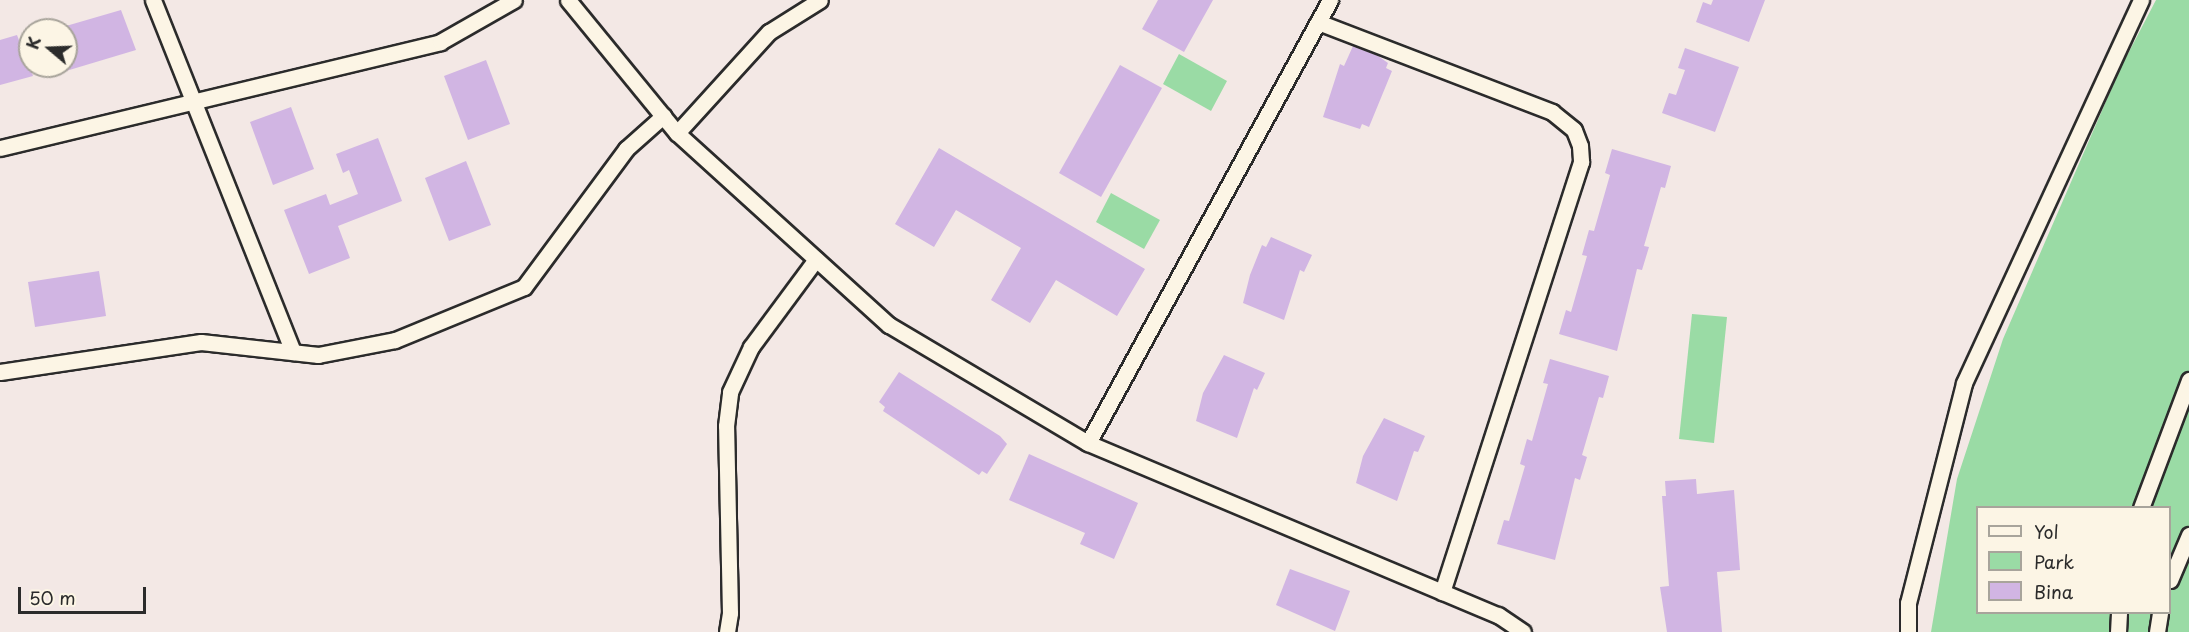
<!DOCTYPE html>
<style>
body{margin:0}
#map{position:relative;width:2189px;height:632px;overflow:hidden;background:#f3e8e5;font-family:"Playpen Sans",sans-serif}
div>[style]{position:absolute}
.green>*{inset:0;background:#9adba5}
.building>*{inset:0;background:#d1b5e3}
.roads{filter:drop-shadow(2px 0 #2b2b2b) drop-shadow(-2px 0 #2b2b2b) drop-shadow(0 2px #2b2b2b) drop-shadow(0 -2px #2b2b2b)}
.minor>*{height:15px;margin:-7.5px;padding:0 7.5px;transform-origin:7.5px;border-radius:7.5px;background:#fcf5e5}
span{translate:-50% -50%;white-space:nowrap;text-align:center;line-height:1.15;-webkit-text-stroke:4.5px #fcf5e5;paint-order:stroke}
.legend{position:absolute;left:1976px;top:506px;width:195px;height:108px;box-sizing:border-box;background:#fcf5e5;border:2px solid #a8a49b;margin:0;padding:8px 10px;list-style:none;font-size:18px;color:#2b2b2b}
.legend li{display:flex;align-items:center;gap:12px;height:30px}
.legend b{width:30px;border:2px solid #a8a49b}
.north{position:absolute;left:18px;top:18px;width:60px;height:60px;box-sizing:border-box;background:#fcf5e5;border:2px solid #a8a49b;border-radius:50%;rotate:289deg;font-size:16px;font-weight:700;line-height:24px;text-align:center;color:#2b2b2b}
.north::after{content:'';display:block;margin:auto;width:21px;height:27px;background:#2b2b2b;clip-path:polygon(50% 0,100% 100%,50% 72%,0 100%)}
.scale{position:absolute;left:18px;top:587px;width:128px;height:27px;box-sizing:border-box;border:3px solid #2b2b2b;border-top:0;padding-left:8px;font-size:18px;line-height:21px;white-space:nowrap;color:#2b2b2b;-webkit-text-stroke:4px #fcf5e5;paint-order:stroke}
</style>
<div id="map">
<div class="green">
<i style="clip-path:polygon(evenodd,2156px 0,2189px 0,2189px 632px,1931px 632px,1957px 479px,2003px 339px,2120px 69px,2156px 0,1978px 508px,2170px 508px,2170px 612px,1978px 612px,1978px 508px)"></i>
<i style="clip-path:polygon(1179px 54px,1227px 81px,1211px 111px,1163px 84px)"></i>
<i style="clip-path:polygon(1111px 193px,1160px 220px,1144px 249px,1096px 222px)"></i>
<i style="clip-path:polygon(1692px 314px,1727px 317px,1714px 443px,1679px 439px)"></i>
</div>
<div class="building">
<i style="clip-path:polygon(1158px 0,1213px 0,1184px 52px,1142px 29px)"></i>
<i style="clip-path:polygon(1713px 0,1765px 0,1749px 42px,1696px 22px,1703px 2px,1711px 5px)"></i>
<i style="clip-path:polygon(121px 10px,136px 50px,66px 71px,66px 26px)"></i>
<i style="clip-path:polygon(17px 35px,33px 76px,0 85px,0 40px)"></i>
<i style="clip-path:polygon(1353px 46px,1378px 56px,1388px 63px,1386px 68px,1392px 71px,1369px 127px,1362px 124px,1360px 129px,1323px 117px,1340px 64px,1344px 66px)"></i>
<i style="clip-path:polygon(1685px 48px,1739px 67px,1715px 132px,1662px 113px,1669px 93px,1676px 95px,1685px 70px,1678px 68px)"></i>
<i style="clip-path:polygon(486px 60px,510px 124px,468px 140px,444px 76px)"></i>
<i style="clip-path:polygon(1120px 65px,1162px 88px,1101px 197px,1059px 173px)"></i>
<i style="clip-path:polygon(291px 107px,314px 169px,273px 185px,250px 122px)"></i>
<i style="clip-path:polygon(378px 138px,402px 201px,338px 226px,350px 258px,309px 274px,284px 210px,326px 194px,330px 205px,358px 194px,349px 170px,343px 173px,336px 154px)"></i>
<i style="clip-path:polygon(939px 148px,1145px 269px,1117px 316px,1056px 280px,1030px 323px,991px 300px,1021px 248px,956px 210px,934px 247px,895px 224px)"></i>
<i style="clip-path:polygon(1612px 149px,1671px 166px,1665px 188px,1661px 187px,1644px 246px,1649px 247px,1642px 270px,1637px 269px,1617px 351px,1559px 334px,1566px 310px,1571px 312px,1587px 256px,1582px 255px,1589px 230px,1594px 231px,1610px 175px,1605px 173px)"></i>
<i style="clip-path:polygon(466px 161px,491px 225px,449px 241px,425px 178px)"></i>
<i style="clip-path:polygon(1271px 237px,1312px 255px,1304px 272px,1300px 270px,1284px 320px,1243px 303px,1250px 275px,1262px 245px,1266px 247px)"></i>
<i style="clip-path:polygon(99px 271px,106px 316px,35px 327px,28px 282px)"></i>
<i style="clip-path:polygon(1224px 355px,1265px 373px,1257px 390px,1254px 388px,1237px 438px,1196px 421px,1203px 393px)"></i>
<i style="clip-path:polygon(1550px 359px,1609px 376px,1603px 398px,1599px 397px,1582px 455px,1587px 457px,1580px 480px,1575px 478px,1555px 560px,1497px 544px,1504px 520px,1509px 521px,1525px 466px,1520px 464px,1527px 439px,1532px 441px,1548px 384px,1543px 383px)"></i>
<i style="clip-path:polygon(899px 372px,1000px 436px,1007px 444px,987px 474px,982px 471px,979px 475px,883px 411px,885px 407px,879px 402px)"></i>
<i style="clip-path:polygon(1384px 418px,1425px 436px,1418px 452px,1414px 451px,1397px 501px,1356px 483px,1363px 456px)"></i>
<i style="clip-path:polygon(1029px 454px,1138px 503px,1114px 559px,1080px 544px,1085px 533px,1009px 500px)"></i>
<i style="clip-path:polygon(1696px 479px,1697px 494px,1734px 490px,1740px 570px,1717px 572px,1722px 632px,1667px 632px,1660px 587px,1669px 586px,1662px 496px,1666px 496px,1665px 481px)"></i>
<i style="clip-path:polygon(1290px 569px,1350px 591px,1335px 631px,1276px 605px)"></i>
</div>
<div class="roads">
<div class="minor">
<i style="left:153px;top:0;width:379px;rotate:68.3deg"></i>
<i style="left:568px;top:0;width:172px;rotate:50.7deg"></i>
<i style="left:677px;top:133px;width:286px;rotate:42.2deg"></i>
<i style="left:889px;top:325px;width:231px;rotate:30.7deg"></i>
<i style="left:1088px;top:443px;width:445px;rotate:22.8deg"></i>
<i style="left:1498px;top:615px;width:30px;rotate:34deg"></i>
<i style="left:1318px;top:22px;width:251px;rotate:21deg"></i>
<i style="left:1552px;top:112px;width:28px;rotate:39deg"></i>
<i style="left:1574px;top:130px;width:17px;rotate:69deg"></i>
<i style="left:1580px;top:146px;width:16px;rotate:86deg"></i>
<i style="left:1581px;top:162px;width:452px;rotate:107.9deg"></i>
<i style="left:677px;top:133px;width:137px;rotate:-47.7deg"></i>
<i style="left:769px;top:32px;width:60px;rotate:-32.1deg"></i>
<i style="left:0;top:148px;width:453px;rotate:-13.5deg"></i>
<i style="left:440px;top:42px;width:85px;rotate:-29.6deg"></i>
<i style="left:0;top:372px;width:203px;rotate:-8.5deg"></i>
<i style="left:201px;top:342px;width:118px;rotate:6.3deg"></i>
<i style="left:318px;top:355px;width:78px;rotate:-11deg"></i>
<i style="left:395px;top:340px;width:139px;rotate:-22.3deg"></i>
<i style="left:524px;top:287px;width:172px;rotate:-53.5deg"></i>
<i style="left:626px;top:149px;width:50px;rotate:-41.7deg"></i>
<i style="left:1088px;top:443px;width:505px;rotate:-61.35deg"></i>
<i style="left:2141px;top:508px;width:137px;rotate:-69.4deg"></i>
<i style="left:2170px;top:580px;width:49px;rotate:-67.1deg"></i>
<i style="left:727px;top:632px;width:19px;rotate:-81deg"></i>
<i style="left:730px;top:613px;width:187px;rotate:-91.2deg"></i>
<i style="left:726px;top:426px;width:34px;rotate:-83deg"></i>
<i style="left:730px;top:392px;width:50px;rotate:-65deg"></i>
<i style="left:751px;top:347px;width:109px;rotate:-53.5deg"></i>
<i style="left:1908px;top:632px;width:29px;rotate:-90deg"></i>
<i style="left:1908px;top:603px;width:227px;rotate:-75.7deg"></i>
<i style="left:1964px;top:383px;width:422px;rotate:-65.2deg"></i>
<i style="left:2118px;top:632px;width:20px;rotate:-87deg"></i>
<i style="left:2157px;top:632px;width:20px;rotate:-81deg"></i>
</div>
</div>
<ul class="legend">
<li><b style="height:8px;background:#fcf5e5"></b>Yol</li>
<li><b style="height:16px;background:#9adba5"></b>Park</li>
<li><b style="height:16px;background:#d1b5e3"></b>Bina</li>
</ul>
<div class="north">K</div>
<div class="scale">50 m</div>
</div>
